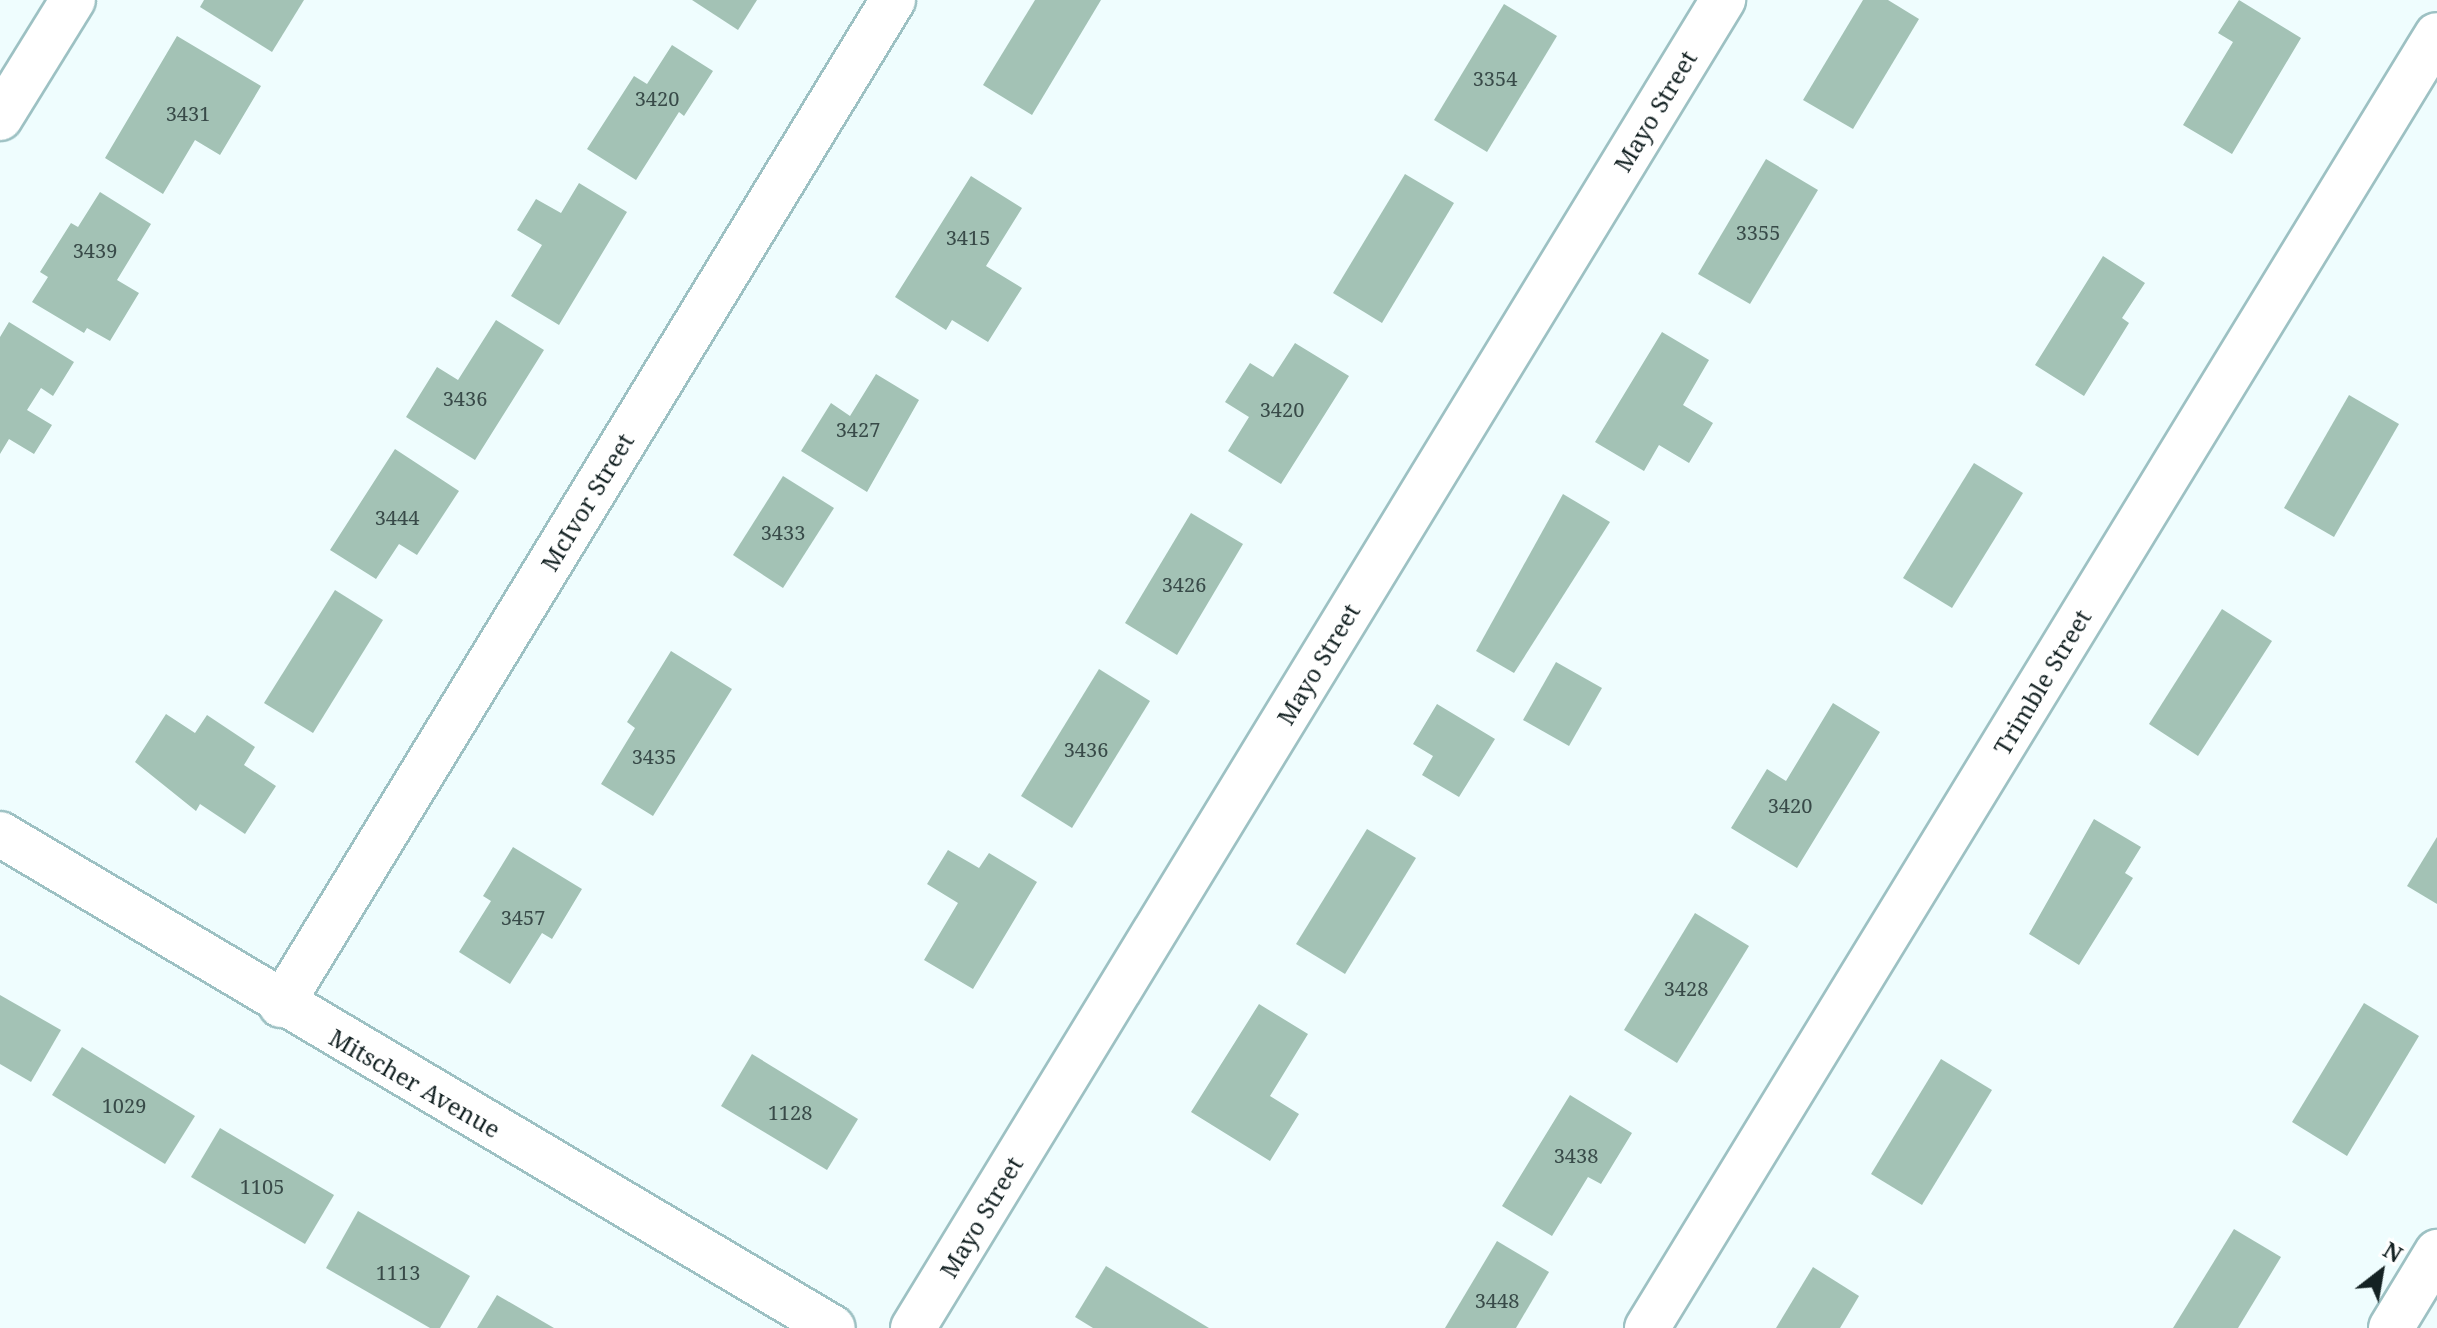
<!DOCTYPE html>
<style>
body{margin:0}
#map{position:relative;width:2437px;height:1328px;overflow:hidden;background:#effdfe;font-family:"Noto Serif",serif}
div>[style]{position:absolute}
.building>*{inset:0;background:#a3c2b5}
.roads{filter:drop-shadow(2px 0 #9dc1c3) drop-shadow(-2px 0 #9dc1c3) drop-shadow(0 2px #9dc1c3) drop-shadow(0 -2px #9dc1c3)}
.minor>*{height:44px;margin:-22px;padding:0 22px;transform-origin:22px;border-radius:22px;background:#fff}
span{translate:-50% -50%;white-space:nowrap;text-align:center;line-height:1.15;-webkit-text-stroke:8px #fff;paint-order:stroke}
.number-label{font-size:20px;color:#384a48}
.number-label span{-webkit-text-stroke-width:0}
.street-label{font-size:24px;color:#142223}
.north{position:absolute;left:2341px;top:1232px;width:80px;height:80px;-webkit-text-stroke:6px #fff;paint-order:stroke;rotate:31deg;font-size:22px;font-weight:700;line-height:32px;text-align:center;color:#142223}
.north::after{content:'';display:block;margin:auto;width:28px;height:36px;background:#142223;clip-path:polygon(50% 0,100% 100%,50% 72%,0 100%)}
</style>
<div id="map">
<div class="building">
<i style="clip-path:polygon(204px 0,304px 0,272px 52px,200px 7px)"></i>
<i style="clip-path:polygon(692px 0,757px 0,738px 30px)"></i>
<i style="clip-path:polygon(1035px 0,1101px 0,1032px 115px,983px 85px)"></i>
<i style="clip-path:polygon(1863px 0,1888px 0,1919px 19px,1853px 129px,1803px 100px)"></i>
<i style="clip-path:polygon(2239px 0,2301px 38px,2232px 154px,2183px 125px,2233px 42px,2218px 33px)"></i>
<i style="clip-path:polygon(1504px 4px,1557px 36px,1487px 152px,1434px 120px)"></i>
<i style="clip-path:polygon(177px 36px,261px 86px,220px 155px,195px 140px,163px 194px,105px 158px)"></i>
<i style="clip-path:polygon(672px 45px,713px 71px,684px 116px,679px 112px,636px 180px,587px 149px,634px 76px,647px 84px)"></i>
<i style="clip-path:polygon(1766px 159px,1818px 190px,1750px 304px,1698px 274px)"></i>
<i style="clip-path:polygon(1405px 174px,1454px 203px,1382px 323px,1333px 293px)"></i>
<i style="clip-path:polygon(971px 176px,1022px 208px,986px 266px,1022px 288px,988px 342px,952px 320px,946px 330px,895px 297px)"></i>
<i style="clip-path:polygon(579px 183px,627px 212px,559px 325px,511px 296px,542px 245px,517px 230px,536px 199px,561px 213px)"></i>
<i style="clip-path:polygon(100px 192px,151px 224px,117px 280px,139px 293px,110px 341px,87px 328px,84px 333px,32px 302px,48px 277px,40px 272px,71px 223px,78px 227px)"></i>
<i style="clip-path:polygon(2103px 256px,2145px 283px,2122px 318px,2129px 323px,2084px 396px,2035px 365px)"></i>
<i style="clip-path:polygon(496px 320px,544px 350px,475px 460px,406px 417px,437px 367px,458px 380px)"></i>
<i style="clip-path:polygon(9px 322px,74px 362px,53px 396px,41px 388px,27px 410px,52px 425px,34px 454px,9px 439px,0 454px,0 337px)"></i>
<i style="clip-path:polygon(1662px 332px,1709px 360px,1683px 405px,1713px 423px,1689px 463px,1659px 445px,1644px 471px,1595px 442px)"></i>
<i style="clip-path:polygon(1295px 343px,1349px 376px,1281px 484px,1228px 451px,1249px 417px,1225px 402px,1250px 363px,1273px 377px)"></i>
<i style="clip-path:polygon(876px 374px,919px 400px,867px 492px,801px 451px,831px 403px,850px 416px)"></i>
<i style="clip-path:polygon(2349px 395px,2399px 424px,2334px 537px,2284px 508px)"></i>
<i style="clip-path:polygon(395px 449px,459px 491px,417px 555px,399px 544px,376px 579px,330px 550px)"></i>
<i style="clip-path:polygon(1974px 463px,2023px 493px,1952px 608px,1903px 578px)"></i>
<i style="clip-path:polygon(783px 476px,834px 508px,783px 588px,733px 555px)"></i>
<i style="clip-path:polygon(1563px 494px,1610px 522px,1514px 673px,1476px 651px)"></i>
<i style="clip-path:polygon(1191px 513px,1243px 544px,1177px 655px,1125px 623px)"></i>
<i style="clip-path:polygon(335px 590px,383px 620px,313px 733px,264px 703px)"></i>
<i style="clip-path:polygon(2222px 609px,2272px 641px,2198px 756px,2149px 724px)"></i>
<i style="clip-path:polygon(671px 651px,732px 689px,653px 816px,601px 784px,635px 728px,627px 722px)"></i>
<i style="clip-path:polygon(1556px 662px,1602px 688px,1569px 746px,1523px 720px)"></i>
<i style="clip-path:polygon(1099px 669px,1150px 701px,1072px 828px,1021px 796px)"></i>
<i style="clip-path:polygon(1833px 703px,1880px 732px,1797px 868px,1731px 828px,1767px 769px,1786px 781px)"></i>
<i style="clip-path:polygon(1437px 704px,1495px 739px,1459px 797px,1422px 775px,1433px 756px,1413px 744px)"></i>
<i style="clip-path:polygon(166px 714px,195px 733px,207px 715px,255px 747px,244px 765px,276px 786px,245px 834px,200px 804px,196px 811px,135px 762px)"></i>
<i style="clip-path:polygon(2094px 819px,2141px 847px,2125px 873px,2133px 878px,2079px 965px,2029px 934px)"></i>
<i style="clip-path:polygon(1367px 829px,1416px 858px,1345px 974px,1296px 944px)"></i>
<i style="clip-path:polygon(2437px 837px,2437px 904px,2407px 886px)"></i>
<i style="clip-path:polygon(513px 847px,582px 889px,552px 939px,542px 933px,510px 984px,459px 952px,491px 901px,483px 896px)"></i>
<i style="clip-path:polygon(948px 850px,979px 868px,989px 853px,1037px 882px,973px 989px,924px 960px,958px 903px,927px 884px)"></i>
<i style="clip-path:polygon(1695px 913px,1749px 946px,1677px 1063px,1624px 1030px)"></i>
<i style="clip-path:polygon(0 995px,61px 1030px,31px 1082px,0 1064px)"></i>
<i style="clip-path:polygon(2364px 1003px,2419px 1036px,2347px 1156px,2292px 1122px)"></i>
<i style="clip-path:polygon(1259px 1004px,1308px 1034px,1270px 1096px,1299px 1114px,1270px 1161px,1191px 1112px)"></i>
<i style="clip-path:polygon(82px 1047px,195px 1116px,165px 1164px,52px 1095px)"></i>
<i style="clip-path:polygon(752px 1054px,858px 1119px,827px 1170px,721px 1106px)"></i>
<i style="clip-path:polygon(1941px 1059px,1992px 1090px,1922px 1205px,1871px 1174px)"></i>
<i style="clip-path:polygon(1570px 1095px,1632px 1133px,1601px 1184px,1588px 1177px,1552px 1236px,1502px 1206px)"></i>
<i style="clip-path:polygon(220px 1128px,334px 1195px,305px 1244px,191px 1177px)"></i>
<i style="clip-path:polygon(358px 1211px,470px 1276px,440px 1328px,430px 1328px,326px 1268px)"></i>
<i style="clip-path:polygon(2234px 1229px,2281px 1257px,2238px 1328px,2173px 1328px)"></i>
<i style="clip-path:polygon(1497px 1241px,1549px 1272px,1516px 1328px,1445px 1328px)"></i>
<i style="clip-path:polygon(1106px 1266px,1209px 1328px,1093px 1328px,1075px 1317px)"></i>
<i style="clip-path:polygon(1813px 1267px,1859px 1296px,1840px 1328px,1776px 1328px)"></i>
<i style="clip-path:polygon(497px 1295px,554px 1328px,477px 1328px)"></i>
</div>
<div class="roads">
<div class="minor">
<i style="left:0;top:118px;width:139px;rotate:-58.3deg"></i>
<i style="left:0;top:834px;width:968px;rotate:30.67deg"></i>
<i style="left:281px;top:1005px;width:1177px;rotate:-58.66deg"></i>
<i style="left:913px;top:1328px;width:1556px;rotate:-58.62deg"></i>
<i style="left:1647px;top:1328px;width:1515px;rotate:-58.58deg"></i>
<i style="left:2391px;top:1328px;width:89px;rotate:-58.8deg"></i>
</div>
</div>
<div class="number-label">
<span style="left:1495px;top:78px">3354</span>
<span style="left:657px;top:98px">3420</span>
<span style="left:188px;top:113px">3431</span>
<span style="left:1758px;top:232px">3355</span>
<span style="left:968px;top:237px">3415</span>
<span style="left:95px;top:250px">3439</span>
<span style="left:465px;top:398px">3436</span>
<span style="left:1282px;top:409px">3420</span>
<span style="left:858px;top:429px">3427</span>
<span style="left:397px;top:517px">3444</span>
<span style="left:783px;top:532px">3433</span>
<span style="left:1184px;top:584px">3426</span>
<span style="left:1086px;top:749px">3436</span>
<span style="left:654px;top:756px">3435</span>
<span style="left:1790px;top:805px">3420</span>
<span style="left:523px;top:917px">3457</span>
<span style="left:1686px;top:988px">3428</span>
<span style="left:124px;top:1105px">1029</span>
<span style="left:790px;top:1112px">1128</span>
<span style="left:1576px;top:1155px">3438</span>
<span style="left:262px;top:1186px">1105</span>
<span style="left:398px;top:1272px">1113</span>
<span style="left:1497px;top:1300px">3448</span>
</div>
<div class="street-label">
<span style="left:1655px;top:111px;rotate:-59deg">Mayo Street</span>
<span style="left:587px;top:502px;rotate:-59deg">McIvor Street</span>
<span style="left:1318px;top:664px;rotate:-59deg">Mayo Street</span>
<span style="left:2042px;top:682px;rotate:-59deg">Trimble Street</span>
<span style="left:415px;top:1083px;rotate:30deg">Mitscher Avenue</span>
<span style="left:981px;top:1217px;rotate:-59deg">Mayo Street</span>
</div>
<div class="north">N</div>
</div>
